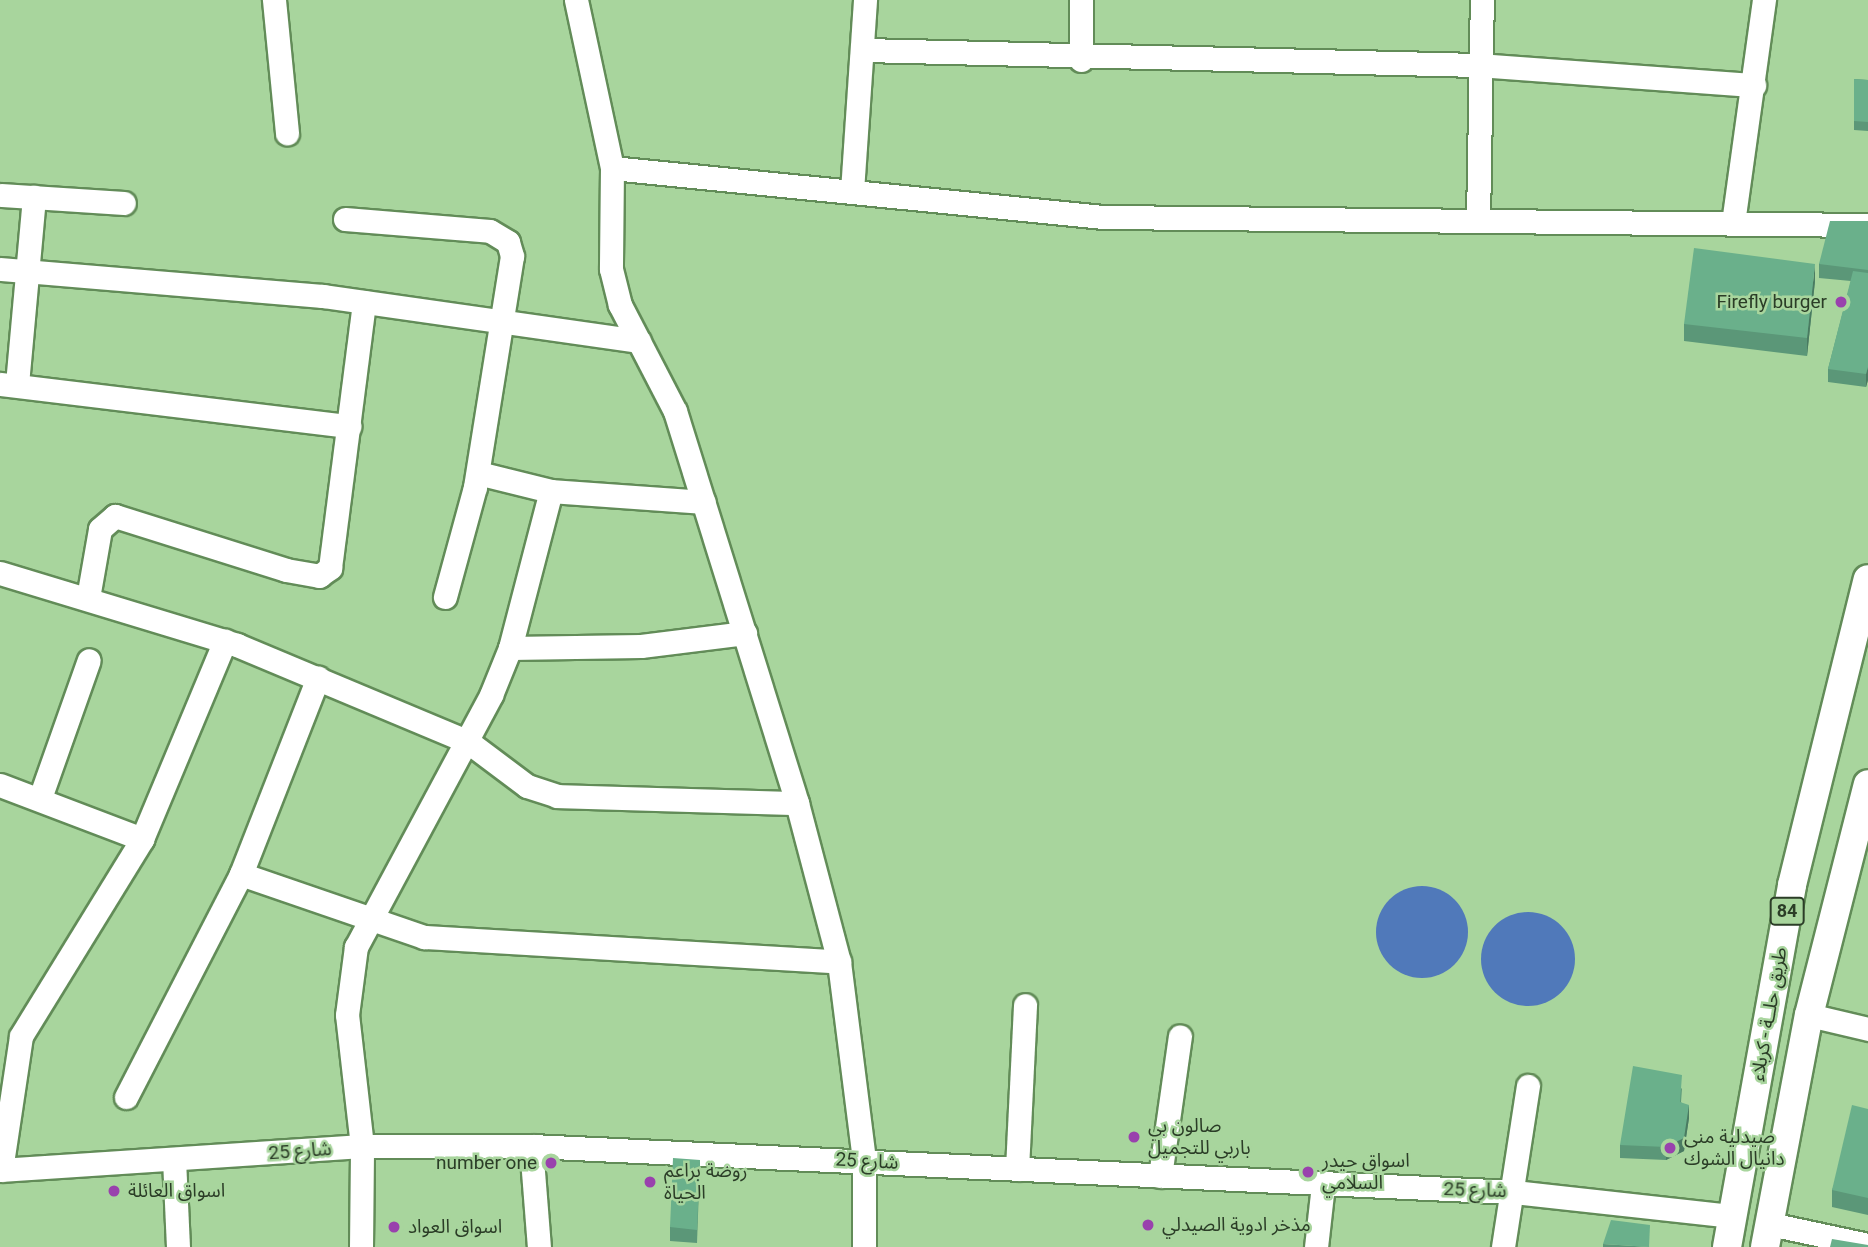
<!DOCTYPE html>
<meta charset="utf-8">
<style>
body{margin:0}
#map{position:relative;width:1868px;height:1247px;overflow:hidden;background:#a8d59d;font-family:Roboto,"Noto Sans Arabic",sans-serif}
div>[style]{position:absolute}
.water>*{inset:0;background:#5079ba}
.round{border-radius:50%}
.roads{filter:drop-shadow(2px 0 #628c58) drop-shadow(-2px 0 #628c58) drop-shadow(0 2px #628c58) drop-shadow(0 -2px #628c58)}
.minor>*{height:23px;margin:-11.5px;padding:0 11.5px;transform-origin:11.5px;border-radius:11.5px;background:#fff}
.major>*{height:28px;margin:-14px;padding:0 14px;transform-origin:14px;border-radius:14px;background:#fff}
.wall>*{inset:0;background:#5b9778}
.shaded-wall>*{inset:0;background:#4a7b61}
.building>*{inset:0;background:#6ab08b}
.dots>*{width:19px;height:19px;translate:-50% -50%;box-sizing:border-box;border:4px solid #a8d59d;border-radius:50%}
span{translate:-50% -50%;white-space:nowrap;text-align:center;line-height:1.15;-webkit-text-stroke:5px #a8d59d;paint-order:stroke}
.shield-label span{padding:2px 5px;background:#a8d59d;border:2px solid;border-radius:5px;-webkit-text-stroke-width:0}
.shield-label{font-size:18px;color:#2b3d27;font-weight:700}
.poi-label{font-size:19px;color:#2b3d27}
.right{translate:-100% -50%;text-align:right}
.left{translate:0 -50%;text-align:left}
.street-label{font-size:19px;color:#2b3d27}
</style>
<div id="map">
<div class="water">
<i class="round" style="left:1376px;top:886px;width:92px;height:92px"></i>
<i class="round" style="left:1481px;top:912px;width:94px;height:94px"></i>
</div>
<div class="roads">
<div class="minor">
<i style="left:274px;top:0;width:134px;rotate:84.4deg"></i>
<i style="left:576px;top:0;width:172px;rotate:77.9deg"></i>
<i style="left:612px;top:168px;width:101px;rotate:90.6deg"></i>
<i style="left:611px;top:269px;width:37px;rotate:76deg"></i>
<i style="left:620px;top:305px;width:119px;rotate:62.6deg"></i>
<i style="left:675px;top:411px;width:411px;rotate:72.7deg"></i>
<i style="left:797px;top:803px;width:164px;rotate:75.2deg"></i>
<i style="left:839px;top:962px;width:200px;rotate:82.8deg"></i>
<i style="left:864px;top:1160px;width:87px;rotate:90deg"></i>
<i style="left:1081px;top:0;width:60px;rotate:90deg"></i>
<i style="left:864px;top:50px;width:615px;rotate:1.4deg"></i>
<i style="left:1479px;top:65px;width:276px;rotate:4.2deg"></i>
<i style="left:612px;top:168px;width:495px;rotate:5.7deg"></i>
<i style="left:1105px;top:217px;width:763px;rotate:0.6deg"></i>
<i style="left:852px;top:191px;width:191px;rotate:-86.1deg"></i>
<i style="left:1px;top:195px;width:123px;rotate:3.7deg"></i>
<i style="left:345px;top:219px;width:145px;rotate:4.7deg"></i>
<i style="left:490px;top:231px;width:21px;rotate:31deg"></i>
<i style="left:508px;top:242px;width:15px;rotate:74deg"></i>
<i style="left:512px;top:256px;width:234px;rotate:99.1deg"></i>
<i style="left:475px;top:487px;width:114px;rotate:105.3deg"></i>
<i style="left:1478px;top:221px;width:221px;rotate:-89deg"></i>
<i style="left:1733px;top:223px;width:225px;rotate:-82.1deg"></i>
<i style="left:0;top:269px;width:324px;rotate:4.8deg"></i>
<i style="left:323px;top:296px;width:319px;rotate:8.1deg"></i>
<i style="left:0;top:384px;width:352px;rotate:6.9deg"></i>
<i style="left:17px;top:384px;width:188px;rotate:-84.8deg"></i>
<i style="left:478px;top:473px;width:75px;rotate:13.9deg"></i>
<i style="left:551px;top:491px;width:153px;rotate:4.1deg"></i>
<i style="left:0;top:573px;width:248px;rotate:16.9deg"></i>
<i style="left:237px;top:645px;width:249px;rotate:22.7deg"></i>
<i style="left:467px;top:741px;width:75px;rotate:36.9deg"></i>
<i style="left:527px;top:786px;width:32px;rotate:18deg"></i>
<i style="left:557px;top:796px;width:240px;rotate:1.7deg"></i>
<i style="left:88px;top:598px;width:70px;rotate:-80.1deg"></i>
<i style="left:100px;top:529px;width:20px;rotate:-41deg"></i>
<i style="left:115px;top:516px;width:179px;rotate:17.5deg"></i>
<i style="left:286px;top:570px;width:34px;rotate:10deg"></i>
<i style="left:319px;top:576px;width:14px;rotate:-36deg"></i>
<i style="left:330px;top:568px;width:268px;rotate:-82.7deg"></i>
<i style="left:510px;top:648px;width:131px;rotate:-0.9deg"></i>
<i style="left:641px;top:646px;width:105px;rotate:-7.1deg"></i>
<i style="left:0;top:785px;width:152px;rotate:20.8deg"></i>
<i style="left:40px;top:798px;width:146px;rotate:-70.5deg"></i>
<i style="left:241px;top:874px;width:194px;rotate:19deg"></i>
<i style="left:424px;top:937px;width:416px;rotate:3.4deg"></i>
<i style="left:1809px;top:1015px;width:61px;rotate:13.3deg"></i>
<i style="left:126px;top:1097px;width:251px;rotate:-62.7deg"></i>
<i style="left:241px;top:874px;width:211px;rotate:-68.6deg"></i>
<i style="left:531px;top:1146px;width:101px;rotate:85.5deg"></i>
<i style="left:174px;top:1159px;width:88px;rotate:87.4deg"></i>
<i style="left:1017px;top:1169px;width:164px;rotate:-87.2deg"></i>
<i style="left:0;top:1170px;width:363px;rotate:-3.8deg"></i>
<i style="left:362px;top:1146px;width:169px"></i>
<i style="left:531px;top:1146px;width:984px;rotate:2.68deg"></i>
<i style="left:1514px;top:1192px;width:220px;rotate:6.3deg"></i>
<i style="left:1px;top:1170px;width:135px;rotate:-81.5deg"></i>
<i style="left:21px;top:1036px;width:231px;rotate:-58.4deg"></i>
<i style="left:142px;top:839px;width:215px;rotate:-67.3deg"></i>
<i style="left:1160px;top:1176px;width:141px;rotate:-81.9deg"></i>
<i style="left:1770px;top:1224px;width:100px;rotate:12.1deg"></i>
<i style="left:361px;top:1247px;width:101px;rotate:-89.4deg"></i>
<i style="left:362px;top:1146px;width:132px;rotate:-96.5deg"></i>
<i style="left:347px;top:1015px;width:69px;rotate:-82.5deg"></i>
<i style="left:356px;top:947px;width:286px;rotate:-61.8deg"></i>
<i style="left:491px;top:695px;width:51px;rotate:-68deg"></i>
<i style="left:510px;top:648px;width:162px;rotate:-75.4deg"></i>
<i style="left:1316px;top:1247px;width:62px;rotate:-83.6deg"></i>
<i style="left:1503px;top:1247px;width:163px;rotate:-81.2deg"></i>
</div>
<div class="major">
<i style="left:1727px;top:1247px;width:368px;rotate:-79.8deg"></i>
<i style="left:1792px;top:885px;width:315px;rotate:-76.1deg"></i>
<i style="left:1765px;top:1247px;width:236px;rotate:-79.3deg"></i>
<i style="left:1809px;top:1015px;width:238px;rotate:-75.7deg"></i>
</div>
</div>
<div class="wall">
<i style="clip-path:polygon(1854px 79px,1868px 80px,1868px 131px,1854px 130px)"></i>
<i style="clip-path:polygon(1868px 221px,1868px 380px,1866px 387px,1828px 382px,1828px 369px,1851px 281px,1819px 278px,1819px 264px)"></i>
<i style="clip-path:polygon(1815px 281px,1807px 356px,1684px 341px,1684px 324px)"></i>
<i style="clip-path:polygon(1682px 1088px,1681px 1102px,1689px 1118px,1684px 1151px,1666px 1160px,1620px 1158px,1620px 1145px)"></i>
<i style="clip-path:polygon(1868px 1109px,1868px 1215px,1832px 1207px,1832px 1190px)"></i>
<i style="clip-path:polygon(700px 1160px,697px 1243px,670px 1241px,670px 1227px)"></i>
<i style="clip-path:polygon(1603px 1244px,1650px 1247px,1603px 1247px)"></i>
</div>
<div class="shaded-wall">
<i style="clip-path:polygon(1815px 264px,1815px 281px,1807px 356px,1807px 338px)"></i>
<i style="clip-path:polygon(1868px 367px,1868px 380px,1866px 387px,1866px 374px)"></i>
<i style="clip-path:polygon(1689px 1105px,1689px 1118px,1684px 1151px,1666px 1160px,1666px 1147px)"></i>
</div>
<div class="building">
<i style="clip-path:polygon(1854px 79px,1868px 80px,1868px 122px,1854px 121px)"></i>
<i style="clip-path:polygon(1830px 221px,1868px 221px,1868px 270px,1819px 264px)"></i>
<i style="clip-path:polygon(1694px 248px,1815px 264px,1807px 338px,1684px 324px)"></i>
<i style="clip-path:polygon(1853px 271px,1868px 273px,1868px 367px,1866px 374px,1828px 369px)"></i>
<i style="clip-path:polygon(1633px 1066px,1682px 1075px,1680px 1102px,1689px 1105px,1684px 1138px,1666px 1147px,1620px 1145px)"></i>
<i style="clip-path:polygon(1852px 1105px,1868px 1109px,1868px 1198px,1832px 1190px)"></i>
<i style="clip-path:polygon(673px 1158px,700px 1160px,697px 1230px,670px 1227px)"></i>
<i style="clip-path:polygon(1611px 1220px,1650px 1225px,1649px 1247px,1603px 1244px)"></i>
<i style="clip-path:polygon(1832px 1239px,1868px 1245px,1868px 1247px,1830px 1247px)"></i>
</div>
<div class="dots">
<i style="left:1841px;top:302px;background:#9941ad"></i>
<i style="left:1134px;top:1137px;background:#9941ad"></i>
<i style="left:1670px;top:1148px;background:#9941ad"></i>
<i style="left:551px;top:1163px;background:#9941ad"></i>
<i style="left:1308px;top:1172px;background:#9941ad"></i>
<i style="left:650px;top:1182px;background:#9941ad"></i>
<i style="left:114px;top:1191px;background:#9941ad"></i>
<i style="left:1148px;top:1225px;background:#9941ad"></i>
<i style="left:394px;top:1227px;background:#9941ad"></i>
</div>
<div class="shield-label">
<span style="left:1787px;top:911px">84</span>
</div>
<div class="poi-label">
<span class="right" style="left:1827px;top:302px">Firefly burger</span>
<span class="left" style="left:1148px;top:1137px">صالون بي<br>باربي للتجميل</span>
<span class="left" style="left:1684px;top:1148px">صيدلية منى<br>دانيال الشوك</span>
<span class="left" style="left:1322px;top:1172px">اسواق حيدر<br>السلامي</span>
<span class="right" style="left:537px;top:1163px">number one</span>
<span class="left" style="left:664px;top:1182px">روضة براعم<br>الحياة</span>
<span class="left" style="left:128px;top:1191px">اسواق العائلة</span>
<span class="left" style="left:1162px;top:1225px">مذخر ادوية الصيدلي</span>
<span class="left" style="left:408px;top:1227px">اسواق العواد</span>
</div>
<div class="street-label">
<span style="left:1769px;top:1014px;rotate:-80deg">طريق حلــة - كربلاء</span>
<span style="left:300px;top:1151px;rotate:-4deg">شارع 25</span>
<span style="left:867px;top:1161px;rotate:3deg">شارع 25</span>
<span style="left:1475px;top:1190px;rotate:2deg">شارع 25</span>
</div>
</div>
